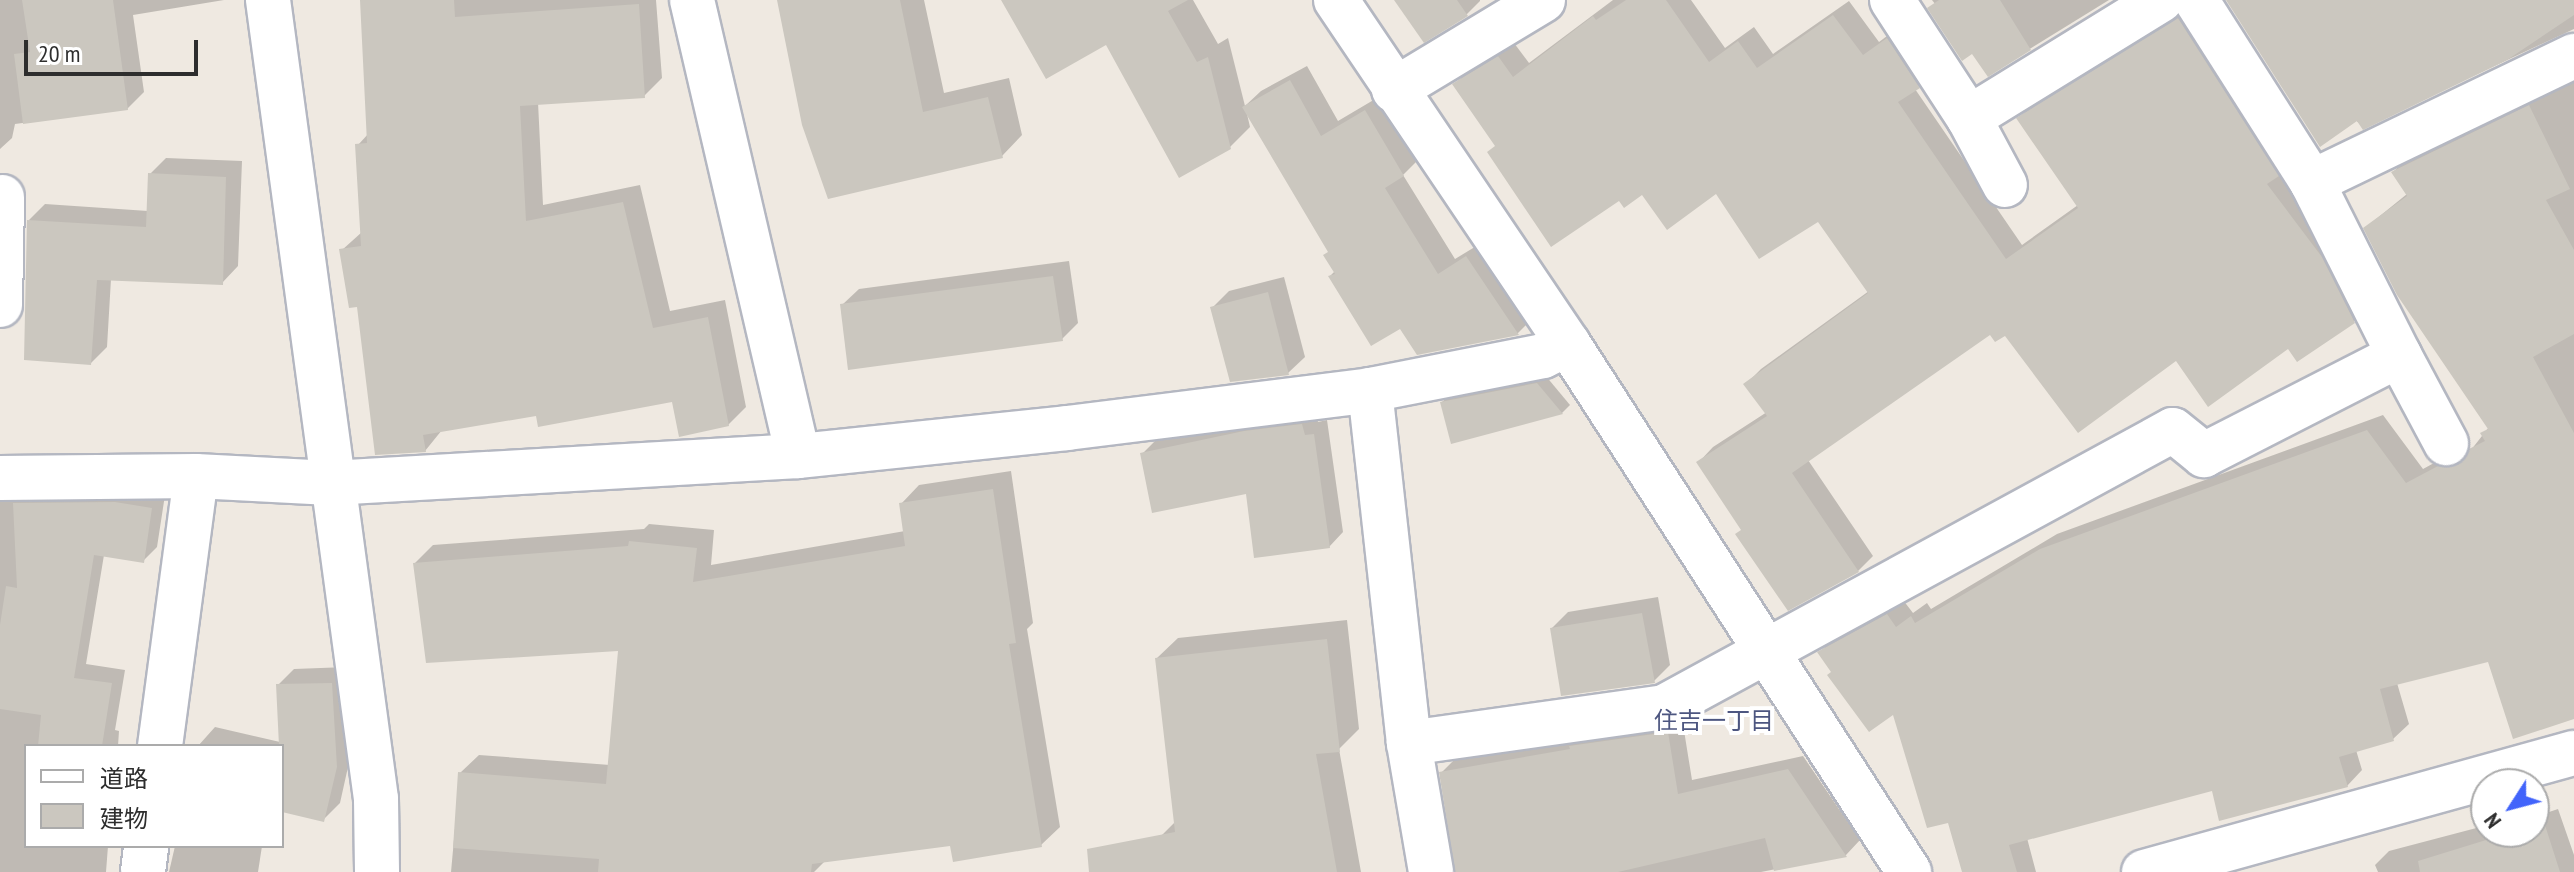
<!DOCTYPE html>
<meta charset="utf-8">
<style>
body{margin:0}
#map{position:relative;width:2574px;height:872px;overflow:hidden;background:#efe9e1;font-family:"PT Sans Narrow","Noto Sans JP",sans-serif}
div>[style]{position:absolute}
.shadow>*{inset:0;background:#0003}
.building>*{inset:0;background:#cbc7bf}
.roads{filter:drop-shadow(2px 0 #b4b7c1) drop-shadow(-2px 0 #b4b7c1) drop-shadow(0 2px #b4b7c1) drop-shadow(0 -2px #b4b7c1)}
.street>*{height:44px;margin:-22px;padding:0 22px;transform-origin:22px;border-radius:22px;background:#fff}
span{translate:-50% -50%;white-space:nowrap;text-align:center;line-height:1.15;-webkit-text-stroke:8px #fff;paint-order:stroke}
.neighbourhood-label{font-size:24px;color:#4d5680}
.legend{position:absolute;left:24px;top:744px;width:260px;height:104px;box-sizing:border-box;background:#fff;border:2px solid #ababab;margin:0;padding:10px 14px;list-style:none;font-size:24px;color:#2e2e2e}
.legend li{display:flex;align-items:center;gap:16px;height:40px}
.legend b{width:40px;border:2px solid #ababab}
.north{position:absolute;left:2470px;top:768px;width:80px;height:80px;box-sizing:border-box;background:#fff;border:2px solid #ababab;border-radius:50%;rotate:234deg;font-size:22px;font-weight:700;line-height:32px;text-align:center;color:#2e2e2e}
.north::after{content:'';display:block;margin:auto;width:28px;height:36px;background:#4264fb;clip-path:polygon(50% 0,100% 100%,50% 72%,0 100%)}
.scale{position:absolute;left:24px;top:40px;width:174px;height:36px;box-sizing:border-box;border:4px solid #2e2e2e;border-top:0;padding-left:10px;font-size:24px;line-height:28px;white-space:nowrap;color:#2e2e2e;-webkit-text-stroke:6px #fff;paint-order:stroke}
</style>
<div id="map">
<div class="shadow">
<i style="clip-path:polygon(0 0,224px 0,133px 15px,144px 92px,127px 109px,15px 124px,12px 138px,0 149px)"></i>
<i style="clip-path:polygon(362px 0,656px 0,662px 78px,644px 96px,538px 102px,543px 205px,640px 185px,670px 311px,725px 300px,746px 407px,728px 425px,673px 400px,537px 414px,442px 430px,425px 451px,359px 304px,342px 250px,362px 232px,358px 145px,369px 133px)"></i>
<i style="clip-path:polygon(779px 0,924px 0,944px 93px,1009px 78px,1022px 135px,1002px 156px,829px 197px)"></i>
<i style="clip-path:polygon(1004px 0,1193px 0,1218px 44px,1228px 38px,1245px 106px,1261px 91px,1307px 66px,1338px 121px,1382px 95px,1420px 158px,1403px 175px,1455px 259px,1483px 242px,1534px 317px,1518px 333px,1418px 353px,1401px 326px,1330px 276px,1335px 271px,1330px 251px,1247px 114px,1250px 127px,1230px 147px,1107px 43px)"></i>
<i style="clip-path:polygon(1396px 0,1480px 0,1480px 1px,1467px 14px,1424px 40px)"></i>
<i style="clip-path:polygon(1613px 0,1691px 0,1725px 48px,1754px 27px,1773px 54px,1849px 1px,1879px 42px,1903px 24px,1934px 72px,1915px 89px,2022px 245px,2078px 205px,2019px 118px,2034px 103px,2193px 4px,2369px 306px,2354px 321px,2289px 346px,2176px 358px,1991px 332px,1808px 460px,1873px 556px,1858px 571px,1743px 529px,1698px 463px,1713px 447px,1767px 412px,1746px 384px,1761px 369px,1869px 291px,1819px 219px,1716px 191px,1642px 192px,1619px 198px,1497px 145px,1455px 84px,1470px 69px,1514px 43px,1529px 63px)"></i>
<i style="clip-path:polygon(1932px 0,2109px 0,1989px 74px)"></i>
<i style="clip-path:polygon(2228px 0,2574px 0,2574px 29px,2363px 127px)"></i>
<i style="clip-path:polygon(2574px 77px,2574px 717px,2489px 660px,2397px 683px,2409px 724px,2393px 739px,2356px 750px,2362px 770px,2347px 786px,2213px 788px,2027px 838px,2036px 872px,1965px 872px,1950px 821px,1895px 712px,1833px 672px,1819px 653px,1835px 637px,1903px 600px,1913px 613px,1927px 603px,1931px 609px,2057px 534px,2383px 415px,2423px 469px,2456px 451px,2471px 450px,2489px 427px,2365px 228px,2407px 194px,2393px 172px,2409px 157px)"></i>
<i style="clip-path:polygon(166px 158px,242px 161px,238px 266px,222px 283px,111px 279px,107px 347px,91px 363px,29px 220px,45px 204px,148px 211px,150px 174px)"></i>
<i style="clip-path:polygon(1069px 261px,1078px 323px,1062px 339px,842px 305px,859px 289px)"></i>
<i style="clip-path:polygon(1284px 277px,1305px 357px,1288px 373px,1212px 308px,1229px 291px)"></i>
<i style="clip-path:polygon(1545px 375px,1570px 405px,1562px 413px,1452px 441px,1442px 402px,1451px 394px)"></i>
<i style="clip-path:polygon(1316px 411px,1318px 422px,1327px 420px,1343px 532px,1329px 547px,1248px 492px,1142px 454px,1156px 440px,1259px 418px)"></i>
<i style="clip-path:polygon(1011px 471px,1033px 623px,1027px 629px,1060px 827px,1041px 845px,952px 844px,826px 860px,814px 872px,451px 872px,460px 773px,479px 755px,610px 765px,620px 649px,415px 563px,433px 545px,644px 529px,649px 524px,714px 530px,711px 565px,905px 531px,901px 504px,919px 485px)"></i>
<i style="clip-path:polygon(0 488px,165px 495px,157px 547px,143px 561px,104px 555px,86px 664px,125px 670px,115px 730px,119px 731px,118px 746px,26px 746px,26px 846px,108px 846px,106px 872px,0 872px)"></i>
<i style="clip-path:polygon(1658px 597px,1670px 665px,1654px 681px,1552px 628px,1568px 612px)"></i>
<i style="clip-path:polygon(1347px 620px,1359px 729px,1339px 749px,1361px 872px,1169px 872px,1161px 836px,1175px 822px,1157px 658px,1178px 638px)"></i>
<i style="clip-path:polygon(347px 667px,352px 749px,340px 803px,324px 819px,282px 810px,282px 746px,198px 746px,215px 727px,280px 742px,278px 685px,294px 669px)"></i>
<i style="clip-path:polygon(1682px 718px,1692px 780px,1803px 756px,1860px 840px,1846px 855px,1761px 872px,1457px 872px,1441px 773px,1456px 758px)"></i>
<i style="clip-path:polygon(2558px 809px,2574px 855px,2574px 872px,2378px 872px,2375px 865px,2389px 851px,2484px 826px,2486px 832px,2534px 832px,2534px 817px)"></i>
<i style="clip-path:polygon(175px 846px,262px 846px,258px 872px,169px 872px)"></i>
</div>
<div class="building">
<i style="clip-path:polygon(22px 0,113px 0,128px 110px,23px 124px,14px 54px,30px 52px)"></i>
<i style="clip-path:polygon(360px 0,454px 0,455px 17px,639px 4px,645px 98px,520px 106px,526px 221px,623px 202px,653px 328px,708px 317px,729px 426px,679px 437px,672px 402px,538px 427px,536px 416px,423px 435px,426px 452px,375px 455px,357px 307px,349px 308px,339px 249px,361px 246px,355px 144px,367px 143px)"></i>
<i style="clip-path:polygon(777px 0,900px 0,923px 112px,988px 97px,1003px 158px,828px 199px,802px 125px)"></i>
<i style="clip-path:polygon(1001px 0,1188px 0,1168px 11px,1197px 62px,1208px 57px,1231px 149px,1179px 178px,1106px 45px,1046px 79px)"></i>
<i style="clip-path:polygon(1394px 0,1457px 0,1468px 16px,1424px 43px)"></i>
<i style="clip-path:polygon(1626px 0,1666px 0,1709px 62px,1738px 41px,1757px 68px,1833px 15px,1863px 55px,1887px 38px,1920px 88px,1898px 102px,2006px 259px,2078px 208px,2016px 118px,2178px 18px,2279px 176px,2267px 184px,2322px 257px,2355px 323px,2297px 362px,2288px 349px,2208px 407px,2176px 361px,2078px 433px,2005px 336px,1995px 342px,1990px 335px,1792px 473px,1859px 572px,1788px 611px,1735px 534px,1741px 530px,1696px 462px,1767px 416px,1743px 384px,1868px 293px,1818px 222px,1759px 259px,1716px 194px,1667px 230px,1642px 195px,1624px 208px,1619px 201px,1551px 247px,1487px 152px,1495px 146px,1452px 84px,1498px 56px,1513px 77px,1593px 16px,1596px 20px)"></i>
<i style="clip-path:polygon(1939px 0,2000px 0,2031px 50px,1988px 77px,1972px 54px,1962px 61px,1927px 8px)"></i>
<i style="clip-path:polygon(2226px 0,2574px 0,2574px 15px,2507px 60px,2363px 130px,2357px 121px,2320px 147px)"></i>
<i style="clip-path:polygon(1290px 80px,1321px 136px,1365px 110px,1404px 176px,1385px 188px,1438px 274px,1466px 256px,1519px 335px,1417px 355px,1400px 329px,1371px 346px,1328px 276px,1335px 274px,1323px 255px,1328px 252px,1242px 107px)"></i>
<i style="clip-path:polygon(2529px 105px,2570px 189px,2546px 200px,2574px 250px,2574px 334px,2533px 357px,2574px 433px,2574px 719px,2513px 739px,2488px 662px,2380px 689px,2394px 741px,2339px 757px,2348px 787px,2219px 821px,2212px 791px,2009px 845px,2017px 872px,1962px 872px,1948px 823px,1927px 828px,1893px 715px,1869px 732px,1827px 675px,1831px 672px,1817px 652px,1887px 614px,1896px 627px,1911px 616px,1915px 623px,2040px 549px,2367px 430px,2406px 483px,2438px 466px,2458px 465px,2469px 449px,2485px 441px,2480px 433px,2488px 429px,2397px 295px,2363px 228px,2407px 196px,2391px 172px)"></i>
<i style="clip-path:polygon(148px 173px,226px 177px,223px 285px,97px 280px,91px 365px,24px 360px,27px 220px,146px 227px)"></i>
<i style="clip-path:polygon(1053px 276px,1063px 341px,848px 370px,840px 304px)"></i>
<i style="clip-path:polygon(1268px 292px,1289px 375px,1230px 382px,1210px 307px)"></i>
<i style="clip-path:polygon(1537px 383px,1563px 414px,1451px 444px,1440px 402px)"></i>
<i style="clip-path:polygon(1302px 424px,1305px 435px,1314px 434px,1330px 548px,1254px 558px,1246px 494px,1152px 513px,1140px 453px,1244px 431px)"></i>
<i style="clip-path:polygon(993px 489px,1016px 643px,1009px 644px,1042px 847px,953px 862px,950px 846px,812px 864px,811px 872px,598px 872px,599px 859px,453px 848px,458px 772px,606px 784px,618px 651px,426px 663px,413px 563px,628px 546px,629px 541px,697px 548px,693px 582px,905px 546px,899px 503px)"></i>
<i style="clip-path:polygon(115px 502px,152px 508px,144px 563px,94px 555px,74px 678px,112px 683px,102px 746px,38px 746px,41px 715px,0 709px,0 625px,6px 586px,17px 588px,13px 503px)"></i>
<i style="clip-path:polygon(1642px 613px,1655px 683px,1561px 696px,1550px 628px)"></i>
<i style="clip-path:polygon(1327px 639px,1340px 752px,1316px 754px,1337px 872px,1089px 872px,1087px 849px,1175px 832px,1155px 658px)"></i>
<i style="clip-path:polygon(332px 683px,337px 767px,324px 822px,282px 812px,282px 746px,279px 746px,276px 684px)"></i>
<i style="clip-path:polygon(1668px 732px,1678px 794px,1788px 769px,1847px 857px,1774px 871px,1765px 838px,1618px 872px,1455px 872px,1439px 772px,1570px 749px,1569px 746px)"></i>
<i style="clip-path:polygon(2544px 822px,2560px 872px,2420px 872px,2418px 861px,2512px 832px,2534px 832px,2534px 825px)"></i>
</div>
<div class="roads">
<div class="street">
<i style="left:268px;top:0;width:806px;rotate:82.3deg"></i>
<i style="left:376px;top:799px;width:73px;rotate:89.2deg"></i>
<i style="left:692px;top:0;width:468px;rotate:76.9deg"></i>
<i style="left:1336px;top:0;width:415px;rotate:56deg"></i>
<i style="left:1568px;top:344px;width:629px;rotate:57.14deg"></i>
<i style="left:1892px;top:0;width:141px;rotate:56.9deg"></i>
<i style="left:1969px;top:118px;width:76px;rotate:61.8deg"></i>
<i style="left:1394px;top:90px;width:174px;rotate:-31.1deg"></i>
<i style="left:1969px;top:118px;width:225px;rotate:-31.6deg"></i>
<i style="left:2312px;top:182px;width:291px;rotate:-25.7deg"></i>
<i style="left:0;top:305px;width:108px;rotate:-88.9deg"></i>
<i style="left:2399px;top:355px;width:100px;rotate:61.9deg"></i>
<i style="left:1370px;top:390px;width:355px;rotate:83.7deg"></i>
<i style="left:1409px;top:743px;width:131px;rotate:80.3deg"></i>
<i style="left:0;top:478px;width:196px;rotate:-0.6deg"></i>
<i style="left:196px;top:476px;width:135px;rotate:3deg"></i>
<i style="left:331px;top:483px;width:468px;rotate:-3.3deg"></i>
<i style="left:798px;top:456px;width:270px;rotate:-5.9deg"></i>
<i style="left:1067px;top:428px;width:305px;rotate:-7.1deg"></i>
<i style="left:1370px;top:390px;width:176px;rotate:-11.1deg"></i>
<i style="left:1543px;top:356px;width:28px;rotate:-26deg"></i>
<i style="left:1409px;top:743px;width:258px;rotate:-8deg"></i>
<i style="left:1664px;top:707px;width:579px;rotate:-28.56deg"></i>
<i style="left:2173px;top:430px;width:40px;rotate:39deg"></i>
<i style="left:2204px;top:455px;width:219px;rotate:-27.1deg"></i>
<i style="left:2399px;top:355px;width:194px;rotate:-116.7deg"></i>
<i style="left:2312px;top:182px;width:216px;rotate:-122.5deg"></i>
<i style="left:160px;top:746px;width:272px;rotate:-82.4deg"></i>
<i style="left:143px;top:872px;width:26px;rotate:-83deg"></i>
<i style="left:2144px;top:872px;width:446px;rotate:-15.5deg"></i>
</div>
</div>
<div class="neighbourhood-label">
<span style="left:1714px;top:721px">住吉一丁目</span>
</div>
<ul class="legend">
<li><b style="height:10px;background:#fff"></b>道路</li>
<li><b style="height:22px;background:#cbc7bf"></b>建物</li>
</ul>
<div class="north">N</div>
<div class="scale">20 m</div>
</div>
